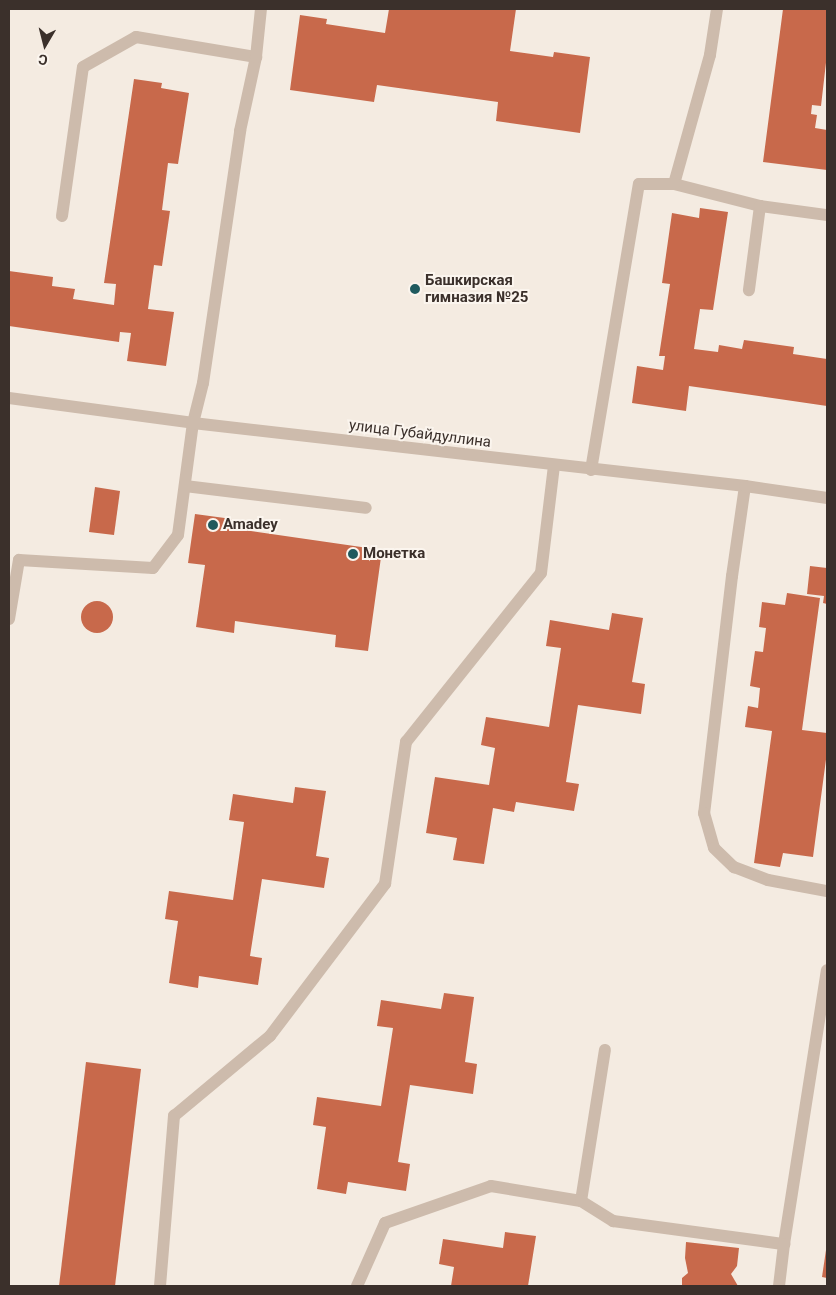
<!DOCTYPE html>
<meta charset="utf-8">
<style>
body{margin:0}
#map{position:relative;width:836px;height:1295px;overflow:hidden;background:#f4ebe1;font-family:Roboto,sans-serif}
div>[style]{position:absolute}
.building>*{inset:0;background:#c8694b}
.round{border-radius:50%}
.lane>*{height:12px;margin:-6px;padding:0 6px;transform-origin:6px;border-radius:6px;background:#cdbbac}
.street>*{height:12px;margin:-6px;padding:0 6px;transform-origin:6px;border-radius:6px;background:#cdbbac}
.dots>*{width:14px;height:14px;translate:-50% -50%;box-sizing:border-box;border:2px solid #fbf5ee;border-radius:50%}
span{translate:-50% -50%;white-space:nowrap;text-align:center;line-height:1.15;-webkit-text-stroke:4px #fbf5ee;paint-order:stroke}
.poi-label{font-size:15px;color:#3b302b;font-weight:700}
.left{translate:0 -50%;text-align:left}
.street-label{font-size:15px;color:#3b302b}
.frame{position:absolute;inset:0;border:10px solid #3b302b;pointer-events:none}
.north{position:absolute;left:20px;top:20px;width:50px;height:50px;-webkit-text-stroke:4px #fbf5ee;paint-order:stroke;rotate:188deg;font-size:14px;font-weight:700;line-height:20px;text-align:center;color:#3b302b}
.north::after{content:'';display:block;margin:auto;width:18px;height:22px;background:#3b302b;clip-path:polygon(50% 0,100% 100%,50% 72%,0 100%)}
</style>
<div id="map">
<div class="building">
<i style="clip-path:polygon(389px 9px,516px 9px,510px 51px,553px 57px,554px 52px,590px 57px,580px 133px,496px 121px,498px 102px,377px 85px,374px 102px,290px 90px,300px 15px,327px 19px,326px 24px,385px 33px)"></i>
<i style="clip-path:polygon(783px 9px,827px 9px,827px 54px,821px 106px,812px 105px,811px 114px,817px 115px,815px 128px,827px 130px,827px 170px,763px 162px)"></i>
<i style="clip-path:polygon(134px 79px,162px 83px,161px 88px,189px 93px,178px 164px,168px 163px,162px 210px,170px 211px,162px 266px,154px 265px,148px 309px,174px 312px,166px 366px,127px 361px,131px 333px,120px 332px,119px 342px,9px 326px,9px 271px,53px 277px,52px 286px,75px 289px,73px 299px,114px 305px,116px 284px,104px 283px)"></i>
<i style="clip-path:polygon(700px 208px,728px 212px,713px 310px,700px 309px,694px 349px,718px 352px,719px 345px,742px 349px,744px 340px,794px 347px,793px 354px,827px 359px,827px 406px,689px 386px,686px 411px,632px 403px,637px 366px,663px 370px,665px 356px,659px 356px,670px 284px,662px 283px,672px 213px,699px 218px)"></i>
<i style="clip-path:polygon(95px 487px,120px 491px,114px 535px,89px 532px)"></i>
<i style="clip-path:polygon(195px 514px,232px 519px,230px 528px,382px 550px,368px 651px,335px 647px,336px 635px,235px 621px,234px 633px,196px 627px,205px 565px,188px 563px)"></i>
<i style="clip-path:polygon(810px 566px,827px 568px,827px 604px,823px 603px,824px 596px,807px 594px)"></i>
<i style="clip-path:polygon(787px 593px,820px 598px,802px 730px,827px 733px,827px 752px,813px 857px,783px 853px,780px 867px,754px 863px,772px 731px,745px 727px,748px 706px,758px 708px,760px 688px,750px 686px,755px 651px,763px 652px,766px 628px,759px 627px,762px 602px,785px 605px)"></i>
<i class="round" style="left:81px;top:601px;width:32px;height:32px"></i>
<i style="clip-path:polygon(612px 613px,643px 618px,632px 682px,645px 684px,641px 714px,578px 705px,566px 782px,579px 784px,574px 811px,516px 802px,514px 812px,493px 808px,484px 864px,453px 860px,457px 838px,426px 833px,435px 777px,489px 785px,495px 748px,481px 745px,486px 717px,549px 727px,561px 648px,546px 646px,550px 620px,609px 630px)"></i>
<i style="clip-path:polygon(295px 787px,326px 791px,316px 856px,329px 858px,324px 888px,262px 879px,250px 956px,262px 958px,258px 985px,199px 976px,198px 988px,169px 983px,178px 921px,165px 919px,169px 891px,233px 900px,244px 822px,229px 820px,233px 794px,293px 803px)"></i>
<i style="clip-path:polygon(444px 993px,474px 997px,465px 1062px,477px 1064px,473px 1094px,410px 1085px,398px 1162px,410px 1164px,406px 1191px,348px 1182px,346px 1194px,317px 1189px,326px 1127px,313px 1125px,317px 1097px,381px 1106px,393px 1028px,377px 1026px,381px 1000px,441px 1009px)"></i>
<i style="clip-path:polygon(86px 1062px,141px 1069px,115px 1286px,59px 1286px)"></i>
<i style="clip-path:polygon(505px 1232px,536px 1236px,528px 1286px,451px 1286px,454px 1267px,439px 1264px,443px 1239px,503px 1248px)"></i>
<i style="clip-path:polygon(686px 1242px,739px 1248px,737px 1266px,731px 1274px,738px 1286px,682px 1286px,682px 1278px,688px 1273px,685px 1258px)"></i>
<i style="clip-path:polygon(826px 1250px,827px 1250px,827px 1278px,822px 1277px)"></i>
</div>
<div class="lane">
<i style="left:717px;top:9px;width:47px;rotate:98.7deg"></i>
<i style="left:710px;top:55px;width:134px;rotate:105.6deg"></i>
<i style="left:674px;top:184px;width:89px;rotate:14.3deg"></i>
<i style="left:760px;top:206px;width:85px;rotate:97.5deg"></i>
<i style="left:760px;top:206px;width:68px;rotate:7.7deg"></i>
<i style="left:62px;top:216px;width:150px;rotate:-82deg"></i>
<i style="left:83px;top:67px;width:61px;rotate:-29.5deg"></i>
<i style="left:136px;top:37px;width:122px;rotate:9.5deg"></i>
<i style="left:591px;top:470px;width:290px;rotate:-80.5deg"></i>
<i style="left:639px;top:184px;width:35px"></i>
<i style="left:185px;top:486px;width:182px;rotate:6.9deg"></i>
<i style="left:745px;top:486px;width:91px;rotate:98.2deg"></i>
<i style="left:732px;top:576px;width:239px;rotate:96.7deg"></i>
<i style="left:704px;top:813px;width:36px;rotate:74deg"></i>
<i style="left:714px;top:848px;width:28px;rotate:44deg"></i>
<i style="left:734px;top:867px;width:36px;rotate:21deg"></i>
<i style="left:768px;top:880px;width:60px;rotate:10.6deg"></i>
<i style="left:9px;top:619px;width:60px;rotate:-80.4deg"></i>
<i style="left:19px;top:560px;width:134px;rotate:3.4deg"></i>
<i style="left:153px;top:568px;width:41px;rotate:-52.9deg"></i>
<i style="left:178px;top:535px;width:113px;rotate:-82.4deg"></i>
<i style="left:193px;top:423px;width:41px;rotate:-76deg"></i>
<i style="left:203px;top:383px;width:255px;rotate:-81.6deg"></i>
<i style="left:240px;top:131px;width:76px;rotate:-77.8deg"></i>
<i style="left:256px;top:57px;width:48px;rotate:-84.1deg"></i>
<i style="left:581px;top:1201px;width:153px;rotate:-81deg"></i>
<i style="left:160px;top:1286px;width:171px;rotate:-85.3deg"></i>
<i style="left:174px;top:1116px;width:125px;rotate:-39.8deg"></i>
<i style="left:270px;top:1036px;width:191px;rotate:-52.9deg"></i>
<i style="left:385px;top:884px;width:144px;rotate:-81.6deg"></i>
<i style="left:406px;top:742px;width:216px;rotate:-51.4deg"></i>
<i style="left:541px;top:573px;width:108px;rotate:-83.1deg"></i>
<i style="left:357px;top:1286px;width:69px;rotate:-66deg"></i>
<i style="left:385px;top:1223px;width:112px;rotate:-19.2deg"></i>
<i style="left:491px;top:1186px;width:91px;rotate:9.5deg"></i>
<i style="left:581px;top:1201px;width:38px;rotate:32deg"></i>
<i style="left:613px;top:1221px;width:173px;rotate:7.7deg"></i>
<i style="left:784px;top:1244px;width:277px;rotate:-81.1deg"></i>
<i style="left:779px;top:1286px;width:42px;rotate:-83.2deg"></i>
</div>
<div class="street">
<i style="left:9px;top:398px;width:186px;rotate:7.7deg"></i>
<i style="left:193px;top:423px;width:556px;rotate:6.51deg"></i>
<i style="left:745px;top:486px;width:83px;rotate:8.3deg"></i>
</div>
<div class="dots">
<i style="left:415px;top:289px;background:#1f5a5e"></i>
<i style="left:213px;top:525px;background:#1f5a5e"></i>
<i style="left:353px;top:554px;background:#1f5a5e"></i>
</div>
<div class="poi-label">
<span class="left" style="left:425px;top:289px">Башкирская<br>гимназия №25</span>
<span class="left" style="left:223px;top:525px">Amadey</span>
<span class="left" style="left:363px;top:554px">Монетка</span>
</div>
<div class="street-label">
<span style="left:420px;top:434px;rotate:7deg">улица Губайдуллина</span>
</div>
<div class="frame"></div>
<div class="north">С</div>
</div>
